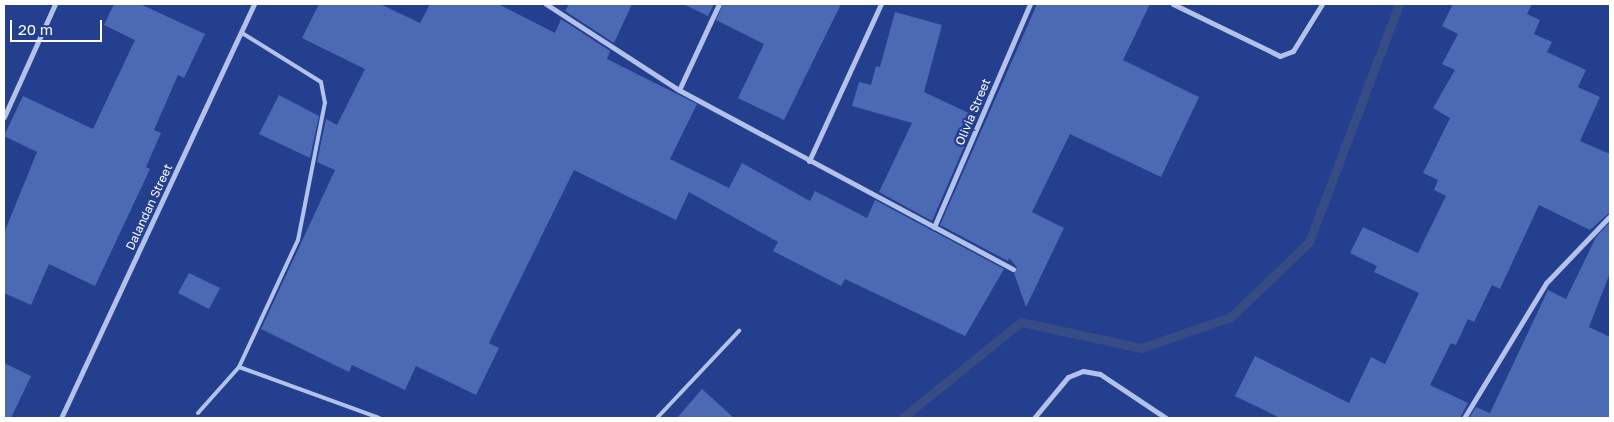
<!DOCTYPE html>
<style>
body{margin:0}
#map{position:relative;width:1614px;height:422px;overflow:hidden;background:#233f8d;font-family:"Golos Text",sans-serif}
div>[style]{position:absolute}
.stream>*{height:9px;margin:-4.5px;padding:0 4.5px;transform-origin:4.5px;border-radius:4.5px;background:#374b84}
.building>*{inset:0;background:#4c69b4}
.lane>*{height:4px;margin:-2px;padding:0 2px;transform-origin:2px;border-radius:2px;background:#b2c2eb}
.street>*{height:5px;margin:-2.5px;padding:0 2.5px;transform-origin:2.5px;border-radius:2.5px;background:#b2c2eb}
span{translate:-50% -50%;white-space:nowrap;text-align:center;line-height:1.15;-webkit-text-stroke:5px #233f8d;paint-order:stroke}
.street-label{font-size:12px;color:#fff}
.frame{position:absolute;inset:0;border:5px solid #fff;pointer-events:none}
.scale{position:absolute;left:10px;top:20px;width:92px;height:22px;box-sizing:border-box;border:2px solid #fff;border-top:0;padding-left:6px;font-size:15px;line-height:18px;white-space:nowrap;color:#fff;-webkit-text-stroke:4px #233f8d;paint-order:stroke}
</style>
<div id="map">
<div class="stream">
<i style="left:902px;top:418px;width:153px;rotate:-38.9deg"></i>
<i style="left:1021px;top:322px;width:123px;rotate:12.2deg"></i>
<i style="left:1141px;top:348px;width:95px;rotate:-19deg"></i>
<i style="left:1231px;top:317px;width:108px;rotate:-43.9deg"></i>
<i style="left:1309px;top:242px;width:254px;rotate:-69.3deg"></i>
</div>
<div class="building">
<i style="clip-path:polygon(114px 4px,140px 4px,205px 34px,184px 78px,178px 75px,154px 130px,161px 133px,146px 167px,150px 169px,95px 286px,49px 264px,31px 305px,4px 293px,4px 233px,37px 152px,4px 136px,23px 96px,93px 129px,135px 40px,104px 25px)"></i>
<i style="clip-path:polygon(319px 4px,380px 4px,420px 23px,430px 4px,498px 4px,555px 33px,561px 19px,610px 51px,607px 59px,697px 104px,670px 159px,729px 188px,742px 163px,810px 201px,815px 191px,867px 218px,875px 200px,1004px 269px,965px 336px,845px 279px,841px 286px,773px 251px,778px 242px,689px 192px,676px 220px,574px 170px,489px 343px,499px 348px,476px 395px,416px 366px,405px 390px,352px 365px,349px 372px,261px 329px,335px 170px,317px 162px,326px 119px,337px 125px,365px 69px,302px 38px)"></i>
<i style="clip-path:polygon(569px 4px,632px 4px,614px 43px,565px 11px)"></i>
<i style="clip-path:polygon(683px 4px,714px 4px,708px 16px)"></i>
<i style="clip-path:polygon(723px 4px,841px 4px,784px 120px,738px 98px,764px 44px,716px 20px)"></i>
<i style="clip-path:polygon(1037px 4px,1150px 4px,1123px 60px,1199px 97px,1161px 177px,1070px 134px,1032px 212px,1064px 228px,1026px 307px,1014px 273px,1017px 267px,1009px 258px,1008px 261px,940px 225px)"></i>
<i style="clip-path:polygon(1453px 4px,1532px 4px,1527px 14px,1540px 20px,1534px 34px,1552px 42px,1547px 52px,1586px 70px,1578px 87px,1600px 97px,1580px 141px,1610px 154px,1610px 212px,1590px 230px,1539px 205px,1500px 289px,1492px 285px,1474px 322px,1468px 319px,1456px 345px,1451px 343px,1430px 385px,1468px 403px,1460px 418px,1280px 418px,1235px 396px,1255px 356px,1349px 403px,1371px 357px,1385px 364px,1419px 293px,1374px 272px,1377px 266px,1350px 253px,1363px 227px,1418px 253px,1446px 196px,1434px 190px,1438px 180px,1423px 173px,1450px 118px,1433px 108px,1455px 70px,1442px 64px,1458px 34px,1442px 26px)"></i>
<i style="clip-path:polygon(895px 12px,942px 25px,924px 92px,977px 117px,932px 221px,879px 192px,912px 123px,852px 106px,859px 82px,871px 85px,876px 66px,880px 67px)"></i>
<i style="clip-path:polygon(279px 95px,319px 116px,310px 158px,259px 134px)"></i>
<i style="clip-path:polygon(1610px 222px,1610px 273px,1589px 327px,1610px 337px,1610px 418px,1469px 418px,1476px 407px,1490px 413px,1548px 290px,1566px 299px,1596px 237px)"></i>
<i style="clip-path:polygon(189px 273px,220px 288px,209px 309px,178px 293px)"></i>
<i style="clip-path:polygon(4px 363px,31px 376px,11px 418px,4px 418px)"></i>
<i style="clip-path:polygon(702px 389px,734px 418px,677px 418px)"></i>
</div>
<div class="lane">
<i style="left:239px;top:367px;width:149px;rotate:20deg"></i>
<i style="left:198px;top:413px;width:62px;rotate:-48.3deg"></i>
<i style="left:239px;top:367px;width:140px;rotate:-65.1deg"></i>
<i style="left:298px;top:240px;width:140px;rotate:-78.9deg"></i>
<i style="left:325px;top:103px;width:21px;rotate:-101deg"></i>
<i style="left:321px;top:82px;width:93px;rotate:-148.2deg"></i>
<i style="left:657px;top:418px;width:120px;rotate:-46.7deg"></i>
</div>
<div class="street">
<i style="left:546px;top:4px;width:158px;rotate:32.9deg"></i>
<i style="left:679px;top:90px;width:379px;rotate:28.2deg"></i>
<i style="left:1173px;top:4px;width:119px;rotate:25.9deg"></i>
<i style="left:1280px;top:56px;width:14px;rotate:-21deg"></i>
<i style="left:1293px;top:51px;width:55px;rotate:-58.3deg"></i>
<i style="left:679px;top:90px;width:95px;rotate:-65.1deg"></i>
<i style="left:4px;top:117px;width:124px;rotate:-65.7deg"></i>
<i style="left:809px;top:161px;width:173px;rotate:-65.4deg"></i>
<i style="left:934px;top:227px;width:243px;rotate:-66.7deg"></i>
<i style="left:61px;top:418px;width:457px;rotate:-65deg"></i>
<i style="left:1034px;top:418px;width:53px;rotate:-50.3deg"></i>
<i style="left:1068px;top:377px;width:16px;rotate:-22deg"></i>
<i style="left:1083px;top:371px;width:17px;rotate:10deg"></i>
<i style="left:1100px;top:374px;width:79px;rotate:33.7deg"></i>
<i style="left:1464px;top:418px;width:158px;rotate:-58.7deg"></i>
<i style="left:1546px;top:283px;width:93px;rotate:-46.3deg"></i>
</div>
<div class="street-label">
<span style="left:973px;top:112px;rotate:-67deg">Olivia Street</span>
<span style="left:149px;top:207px;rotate:-65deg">Dalandan Street</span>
</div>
<div class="frame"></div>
<div class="scale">20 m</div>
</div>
